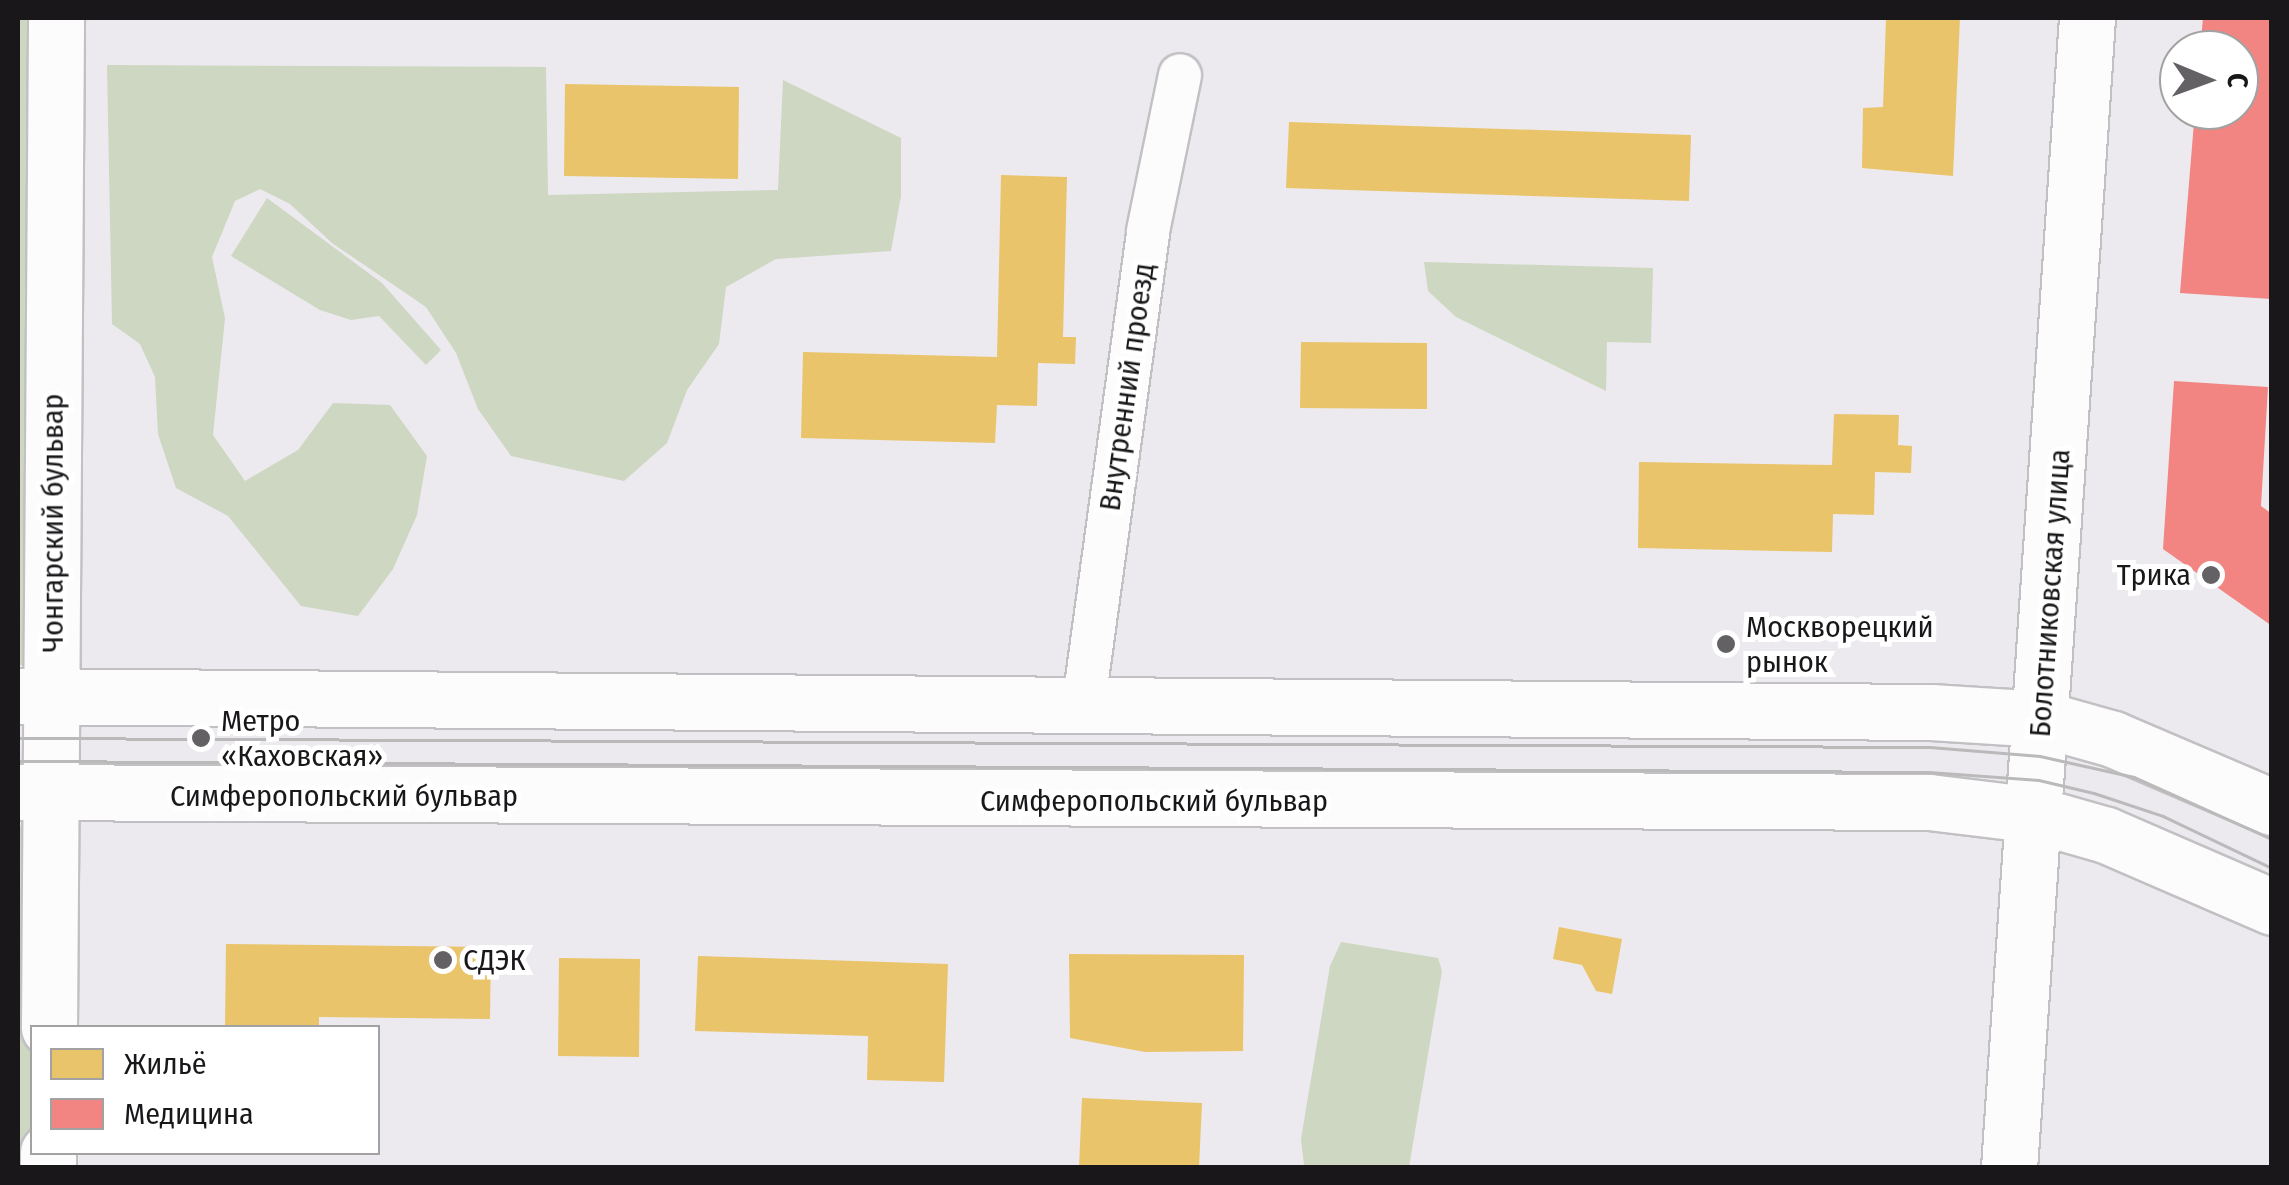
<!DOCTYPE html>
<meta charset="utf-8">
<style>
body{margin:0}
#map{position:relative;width:2289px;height:1185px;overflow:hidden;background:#eceaee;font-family:"Fira Sans Condensed",sans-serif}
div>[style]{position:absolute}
.green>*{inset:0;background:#cdd7c1}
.homes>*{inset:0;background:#e9c46a}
.health>*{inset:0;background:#f28482}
.roads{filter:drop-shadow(2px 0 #c2c0c3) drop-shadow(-2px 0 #c2c0c3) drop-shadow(0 2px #c2c0c3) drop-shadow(0 -2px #c2c0c3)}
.minor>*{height:42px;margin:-21px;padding:0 21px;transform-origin:21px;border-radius:21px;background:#fcfcfc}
.tertiary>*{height:55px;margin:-27.5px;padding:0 27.5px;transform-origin:27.5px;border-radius:27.5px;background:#fcfcfc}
.secondary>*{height:55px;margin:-27.5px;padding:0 27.5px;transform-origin:27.5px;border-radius:27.5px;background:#fcfcfc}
.tram>*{height:2.5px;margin:-1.25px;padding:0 1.25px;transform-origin:1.25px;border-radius:1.25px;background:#bbbabb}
.dots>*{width:28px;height:28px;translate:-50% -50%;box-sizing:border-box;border:5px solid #fff;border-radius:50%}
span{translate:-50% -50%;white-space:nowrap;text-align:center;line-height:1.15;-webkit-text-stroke:10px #fff;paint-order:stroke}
.street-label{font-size:30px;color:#19171a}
.poi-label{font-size:30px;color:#19171a}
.right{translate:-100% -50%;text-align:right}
.left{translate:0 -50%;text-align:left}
.frame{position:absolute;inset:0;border:20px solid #19171a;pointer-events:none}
.legend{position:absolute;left:30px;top:1025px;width:350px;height:130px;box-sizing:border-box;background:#fff;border:2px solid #a3a2a3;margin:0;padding:12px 18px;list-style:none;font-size:30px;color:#19171a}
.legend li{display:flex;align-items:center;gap:20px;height:50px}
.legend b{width:50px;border:2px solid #a3a2a3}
.north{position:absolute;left:2159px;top:30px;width:100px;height:100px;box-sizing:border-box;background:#fff;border:2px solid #a3a2a3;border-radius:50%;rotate:91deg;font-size:28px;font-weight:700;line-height:40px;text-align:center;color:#19171a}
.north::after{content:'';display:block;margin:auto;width:35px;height:45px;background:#636164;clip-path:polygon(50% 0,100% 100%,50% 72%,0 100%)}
</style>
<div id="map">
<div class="green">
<i style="clip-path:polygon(18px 18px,39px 18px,34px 665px,18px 665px)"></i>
<i style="clip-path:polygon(107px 65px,546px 67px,548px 195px,778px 190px,783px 80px,901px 138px,901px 196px,891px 251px,776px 259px,726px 287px,719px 344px,687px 390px,667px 443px,624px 481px,511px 456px,478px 409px,456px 353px,426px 307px,332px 243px,290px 204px,260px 189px,235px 201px,212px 257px,225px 318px,213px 435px,245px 481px,298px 450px,333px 403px,390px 405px,427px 456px,417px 515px,393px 569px,358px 616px,301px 606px,228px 516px,176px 488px,158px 434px,155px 377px,140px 344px,112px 324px)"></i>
<i style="clip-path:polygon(267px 198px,382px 283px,441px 350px,426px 365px,379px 316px,351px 320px,320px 310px,231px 256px)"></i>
<i style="clip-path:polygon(1424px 262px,1653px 268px,1651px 343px,1607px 342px,1606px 391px,1456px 317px,1428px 291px)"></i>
<i style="clip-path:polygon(18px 826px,35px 826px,30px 1167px,18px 1168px)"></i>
<i style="clip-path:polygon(1341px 942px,1438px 958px,1442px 971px,1409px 1167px,1304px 1165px,1301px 1139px,1330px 966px)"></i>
</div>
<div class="homes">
<i style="clip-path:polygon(1886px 18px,1960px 18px,1953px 176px,1862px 168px,1863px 108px,1883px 107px)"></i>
<i style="clip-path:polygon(565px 84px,739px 87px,738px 179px,564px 176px)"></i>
<i style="clip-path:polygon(1289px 122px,1691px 135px,1689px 201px,1286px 188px)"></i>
<i style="clip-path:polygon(1001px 175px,1067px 177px,1063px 337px,1076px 337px,1075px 364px,1038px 363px,1037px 406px,997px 405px,995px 443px,801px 438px,803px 352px,997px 357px)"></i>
<i style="clip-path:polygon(1301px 342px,1427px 343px,1427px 409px,1300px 408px)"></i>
<i style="clip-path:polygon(1834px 414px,1899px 415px,1898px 445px,1912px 446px,1911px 473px,1875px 472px,1874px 515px,1833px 514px,1832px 552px,1638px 548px,1639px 462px,1832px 465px)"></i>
<i style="clip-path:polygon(1559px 927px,1622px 939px,1612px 994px,1596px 991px,1582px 965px,1553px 959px)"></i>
<i style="clip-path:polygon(226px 944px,491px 947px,490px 1019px,319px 1017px,319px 1028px,225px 1028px)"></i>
<i style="clip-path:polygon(1069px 954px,1244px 955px,1243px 1051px,1145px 1052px,1070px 1038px)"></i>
<i style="clip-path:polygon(698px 956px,948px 964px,944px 1082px,867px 1080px,868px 1036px,695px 1031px)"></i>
<i style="clip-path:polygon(559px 958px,640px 959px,639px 1057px,558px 1056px)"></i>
<i style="clip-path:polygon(1082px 1098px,1202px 1103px,1199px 1168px,1079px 1168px)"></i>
</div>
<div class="health">
<i style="clip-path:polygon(2203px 18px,2272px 18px,2271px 299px,2180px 293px,2195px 110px,2239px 110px,2239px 50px,2200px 50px)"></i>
<i style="clip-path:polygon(2174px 381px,2268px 387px,2261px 506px,2272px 514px,2272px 626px,2163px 549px)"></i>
</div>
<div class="roads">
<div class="minor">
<i style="left:1084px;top:701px;width:474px;rotate:-82.2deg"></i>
<i style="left:1148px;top:231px;width:159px;rotate:-78.4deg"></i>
</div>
<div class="tertiary">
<i style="left:2009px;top:1168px;width:1153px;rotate:-86.12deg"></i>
</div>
<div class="secondary">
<i style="left:18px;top:696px;width:1913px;rotate:0.48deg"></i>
<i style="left:1931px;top:712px;width:111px;rotate:3.6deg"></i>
<i style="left:2042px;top:719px;width:74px;rotate:15.7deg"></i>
<i style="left:2113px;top:739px;width:173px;rotate:23.2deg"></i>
<i style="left:18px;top:792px;width:1911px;rotate:0.3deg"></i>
<i style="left:1929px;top:802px;width:108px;rotate:6.9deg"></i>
<i style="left:2036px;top:815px;width:73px;rotate:15.9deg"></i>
<i style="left:2106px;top:835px;width:181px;rotate:23.4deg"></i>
<i style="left:49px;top:1028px;width:1010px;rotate:-89.6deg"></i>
<i style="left:48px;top:1168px;width:16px;rotate:-90deg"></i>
</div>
</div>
<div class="tram">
<i style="left:18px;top:738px;width:1912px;rotate:0.27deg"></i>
<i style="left:1930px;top:747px;width:110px;rotate:4.7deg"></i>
<i style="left:2040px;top:756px;width:96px;rotate:12.6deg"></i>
<i style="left:2134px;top:777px;width:151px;rotate:24.2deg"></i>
<i style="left:18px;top:761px;width:1911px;rotate:0.33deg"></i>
<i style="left:1929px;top:772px;width:110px;rotate:4.2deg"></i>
<i style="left:2039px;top:780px;width:57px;rotate:13.3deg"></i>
<i style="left:2094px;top:793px;width:73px;rotate:18.4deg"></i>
<i style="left:2163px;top:816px;width:121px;rotate:25.5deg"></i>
</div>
<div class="dots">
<i style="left:2211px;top:575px;background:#636164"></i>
<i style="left:1726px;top:644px;background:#636164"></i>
<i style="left:201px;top:738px;background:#636164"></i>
<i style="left:443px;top:960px;background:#636164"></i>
</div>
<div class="street-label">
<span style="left:1127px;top:387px;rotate:-82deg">Внутренний проезд</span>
<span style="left:53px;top:523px;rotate:-90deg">Чонгарский бульвар</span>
<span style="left:2050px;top:593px;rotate:-86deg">Болотниковская улица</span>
<span style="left:344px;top:796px">Симферопольский бульвар</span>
<span style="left:1154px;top:801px">Симферопольский бульвар</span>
</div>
<div class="poi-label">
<span class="right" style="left:2191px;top:575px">Трика</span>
<span class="left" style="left:1746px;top:644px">Москворецкий<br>рынок</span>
<span class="left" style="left:221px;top:738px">Метро<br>«Каховская»</span>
<span class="left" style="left:463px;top:960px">СДЭК</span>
</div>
<div class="frame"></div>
<ul class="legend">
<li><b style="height:28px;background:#e9c46a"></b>Жильё</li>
<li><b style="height:28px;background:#f28482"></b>Медицина</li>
</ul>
<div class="north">С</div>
</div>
